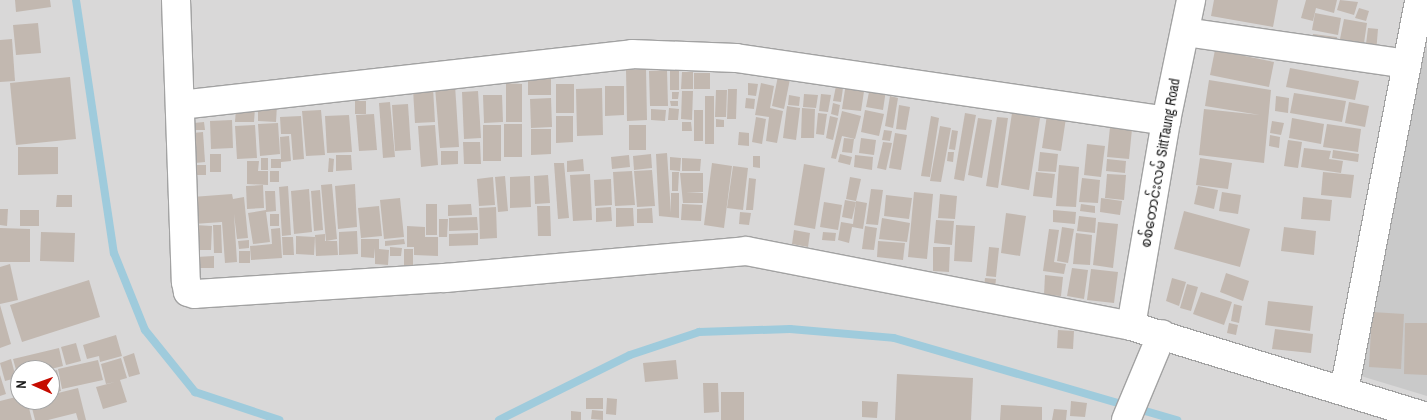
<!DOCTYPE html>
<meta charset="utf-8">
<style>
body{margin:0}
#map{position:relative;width:1427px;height:420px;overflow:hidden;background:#edeae0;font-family:"Archivo Narrow","Noto Sans Myanmar",sans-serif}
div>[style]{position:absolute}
.residential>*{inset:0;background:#d9d8d8}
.religious>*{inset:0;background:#c9c9c9}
.stream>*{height:8px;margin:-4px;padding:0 4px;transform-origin:4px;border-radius:4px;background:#9fcbdc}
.building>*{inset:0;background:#c2b8b0}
.roads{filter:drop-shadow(1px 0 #a2a2a2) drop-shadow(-1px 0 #a2a2a2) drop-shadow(0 1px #a2a2a2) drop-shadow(0 -1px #a2a2a2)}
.minor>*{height:28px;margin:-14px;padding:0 14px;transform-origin:14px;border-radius:14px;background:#fff}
span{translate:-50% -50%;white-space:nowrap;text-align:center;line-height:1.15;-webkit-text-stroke:5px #fff;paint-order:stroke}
.street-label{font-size:14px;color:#1b1b1b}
.north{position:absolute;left:10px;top:360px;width:50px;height:50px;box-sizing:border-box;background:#fff;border:1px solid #a4a4a4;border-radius:50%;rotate:272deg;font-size:14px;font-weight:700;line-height:20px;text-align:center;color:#1b1b1b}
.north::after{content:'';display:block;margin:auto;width:18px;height:22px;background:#c60c00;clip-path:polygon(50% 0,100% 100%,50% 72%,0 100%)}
</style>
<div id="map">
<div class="residential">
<i style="clip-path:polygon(evenodd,0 0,1427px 0,1427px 420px,0 420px,0 0,20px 370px,50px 370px,50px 400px,20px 400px,20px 370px)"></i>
</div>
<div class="religious">
<i style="clip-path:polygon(1427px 44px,1427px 396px,1361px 376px,1394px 172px)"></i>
</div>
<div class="stream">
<i style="left:76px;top:0;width:256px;rotate:81.5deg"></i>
<i style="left:114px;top:253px;width:83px;rotate:68.1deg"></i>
<i style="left:145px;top:330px;width:80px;rotate:51.1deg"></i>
<i style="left:195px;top:392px;width:89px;rotate:18.4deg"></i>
<i style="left:499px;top:420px;width:146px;rotate:-26.4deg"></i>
<i style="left:630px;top:355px;width:73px;rotate:-18.4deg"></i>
<i style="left:699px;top:332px;width:91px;rotate:-1.9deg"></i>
<i style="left:790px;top:329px;width:104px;rotate:4.9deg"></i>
<i style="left:894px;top:338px;width:295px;rotate:16.2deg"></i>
</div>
<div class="building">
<i style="clip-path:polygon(15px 0,50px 0,51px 7px,16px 12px)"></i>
<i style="clip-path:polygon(1214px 0,1278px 0,1273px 27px,1211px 16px)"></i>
<i style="clip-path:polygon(1306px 0,1337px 0,1334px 13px,1316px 8px,1313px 21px,1301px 18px)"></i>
<i style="clip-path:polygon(1340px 0,1358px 2px,1354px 15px,1337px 10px)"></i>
<i style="clip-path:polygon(1359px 8px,1369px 11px,1366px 21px,1355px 18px)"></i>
<i style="clip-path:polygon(1315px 13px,1341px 18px,1338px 35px,1312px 30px)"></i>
<i style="clip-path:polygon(1344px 19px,1367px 23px,1364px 43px,1340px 39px)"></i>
<i style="clip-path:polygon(38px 23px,41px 53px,16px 55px,13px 25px)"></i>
<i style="clip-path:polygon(1368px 28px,1378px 29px,1376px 53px,1365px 52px)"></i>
<i style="clip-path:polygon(1313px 34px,1337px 37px,1335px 49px,1311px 45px)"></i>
<i style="clip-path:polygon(12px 39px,15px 81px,0 82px,0 40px)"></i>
<i style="clip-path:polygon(1215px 50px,1274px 62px,1269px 87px,1210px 75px)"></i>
<i style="clip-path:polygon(670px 68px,679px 68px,679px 90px,670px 90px)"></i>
<i style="clip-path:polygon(1290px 68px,1359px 81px,1355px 100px,1286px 87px)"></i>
<i style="clip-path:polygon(646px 69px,647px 120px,627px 121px,626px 70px)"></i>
<i style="clip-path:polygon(667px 70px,668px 106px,650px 106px,649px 71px)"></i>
<i style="clip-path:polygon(682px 72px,693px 72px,693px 89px,681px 89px)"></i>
<i style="clip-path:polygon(694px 73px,710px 73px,710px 89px,694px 89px)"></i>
<i style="clip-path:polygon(528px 75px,551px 75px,551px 95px,528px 95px)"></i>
<i style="clip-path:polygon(778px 76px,790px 79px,784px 109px,772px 106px)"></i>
<i style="clip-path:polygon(70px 77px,76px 139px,16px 145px,10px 83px)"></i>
<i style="clip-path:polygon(1209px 80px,1271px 90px,1264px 163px,1199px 155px,1204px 109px,1260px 115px,1205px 106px)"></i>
<i style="clip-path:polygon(506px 83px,522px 84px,522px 122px,506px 122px)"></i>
<i style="clip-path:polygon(748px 83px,758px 84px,756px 96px,748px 95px)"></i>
<i style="clip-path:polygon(761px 83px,774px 86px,770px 108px,783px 111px,777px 143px,766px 141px,769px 117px,755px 115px)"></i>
<i style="clip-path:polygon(846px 83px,865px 85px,861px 111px,842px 109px)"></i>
<i style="clip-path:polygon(556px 84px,574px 84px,574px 113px,556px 113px)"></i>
<i style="clip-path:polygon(455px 85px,459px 147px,440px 148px,435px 87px)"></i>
<i style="clip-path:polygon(605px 86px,624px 86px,624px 115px,605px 116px)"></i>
<i style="clip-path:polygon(836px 86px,843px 88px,841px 102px,833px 101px)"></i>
<i style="clip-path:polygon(870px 87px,886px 90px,883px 110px,866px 107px)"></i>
<i style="clip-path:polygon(433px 88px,435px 122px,415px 123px,413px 89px)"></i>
<i style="clip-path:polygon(602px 88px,603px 135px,577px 136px,576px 89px)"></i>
<i style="clip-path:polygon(728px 89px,737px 89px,736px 119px,727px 119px)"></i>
<i style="clip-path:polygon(716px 90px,727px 90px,726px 117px,715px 117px)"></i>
<i style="clip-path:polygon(478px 91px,481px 138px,464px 139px,462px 92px)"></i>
<i style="clip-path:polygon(682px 91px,693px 91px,692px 120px,681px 119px)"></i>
<i style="clip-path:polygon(672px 92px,679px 92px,678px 99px,672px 99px)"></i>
<i style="clip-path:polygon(1294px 93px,1346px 101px,1342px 122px,1290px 113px)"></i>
<i style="clip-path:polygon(804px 94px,818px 95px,816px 108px,803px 107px)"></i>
<i style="clip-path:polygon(821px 94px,831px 95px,828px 112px,819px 111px)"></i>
<i style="clip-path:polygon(483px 95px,502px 95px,503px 122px,484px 123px)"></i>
<i style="clip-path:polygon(789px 95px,800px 97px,799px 106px,788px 105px)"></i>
<i style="clip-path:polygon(705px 96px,714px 96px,714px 144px,705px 144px)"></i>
<i style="clip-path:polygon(890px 96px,898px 98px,893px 128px,885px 126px)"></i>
<i style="clip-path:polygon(1276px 96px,1289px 98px,1288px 113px,1275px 111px)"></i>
<i style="clip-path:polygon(551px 98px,552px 127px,531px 128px,530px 99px)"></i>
<i style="clip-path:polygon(746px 98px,755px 99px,754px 109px,745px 108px)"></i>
<i style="clip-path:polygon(355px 101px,366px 101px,366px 114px,355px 114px)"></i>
<i style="clip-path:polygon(670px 101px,678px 101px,678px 106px,671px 106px)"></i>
<i style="clip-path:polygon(390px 102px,395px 157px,383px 158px,379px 103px)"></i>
<i style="clip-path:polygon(1349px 102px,1369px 106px,1365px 127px,1345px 123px)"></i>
<i style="clip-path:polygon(833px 103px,840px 105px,838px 116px,831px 114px)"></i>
<i style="clip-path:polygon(408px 104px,411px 150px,395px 151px,392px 105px)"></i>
<i style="clip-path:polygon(258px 105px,277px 105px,276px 122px,258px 121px)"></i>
<i style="clip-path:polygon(899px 105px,910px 107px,906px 130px,896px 129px)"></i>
<i style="clip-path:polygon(787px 106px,800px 108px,796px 140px,783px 138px)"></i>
<i style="clip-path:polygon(236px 108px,255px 108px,254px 122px,235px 122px)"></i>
<i style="clip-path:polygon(669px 108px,679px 109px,678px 120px,668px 120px)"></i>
<i style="clip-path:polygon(802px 108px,815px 109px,814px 138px,801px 138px)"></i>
<i style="clip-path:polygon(651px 109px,666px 110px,665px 121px,651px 120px)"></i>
<i style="clip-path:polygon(321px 110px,325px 155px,306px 156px,302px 111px)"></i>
<i style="clip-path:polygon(694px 110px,703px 110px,703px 141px,694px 141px)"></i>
<i style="clip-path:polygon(865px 110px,884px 114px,879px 136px,861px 132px)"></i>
<i style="clip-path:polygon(842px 111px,861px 116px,855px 139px,842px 136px,836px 159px,831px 158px)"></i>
<i style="clip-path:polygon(818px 113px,827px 114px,824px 135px,816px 134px)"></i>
<i style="clip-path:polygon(965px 113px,976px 115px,964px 181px,954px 179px)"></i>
<i style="clip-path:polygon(1012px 113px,1040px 118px,1029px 190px,1001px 185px)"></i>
<i style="clip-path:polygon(374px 114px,377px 150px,359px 151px,356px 115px)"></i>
<i style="clip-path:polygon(349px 115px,352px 152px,327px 153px,325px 116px)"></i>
<i style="clip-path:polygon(1047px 115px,1066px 118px,1061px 151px,1042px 148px)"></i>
<i style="clip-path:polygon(301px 116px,304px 159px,293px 160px,291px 134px,281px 134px,280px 117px)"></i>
<i style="clip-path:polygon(556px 116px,573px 116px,573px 142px,556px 143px)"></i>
<i style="clip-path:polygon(830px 116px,838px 118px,833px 140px,826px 138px)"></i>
<i style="clip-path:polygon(931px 116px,939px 118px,930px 177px,921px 176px)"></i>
<i style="clip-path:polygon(756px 117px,766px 119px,762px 144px,752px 142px)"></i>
<i style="clip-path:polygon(997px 117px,1008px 118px,998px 188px,986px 186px)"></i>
<i style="clip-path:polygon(978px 118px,992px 120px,982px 178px,968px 175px)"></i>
<i style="clip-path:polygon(1292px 118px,1324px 124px,1321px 144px,1289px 138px)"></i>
<i style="clip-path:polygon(716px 119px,724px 120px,724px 127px,716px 127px)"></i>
<i style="clip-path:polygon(232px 120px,233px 148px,211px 149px,210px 121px)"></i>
<i style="clip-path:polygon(1272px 121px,1284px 123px,1281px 135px,1270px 133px)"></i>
<i style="clip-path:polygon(204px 122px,205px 130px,195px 130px,194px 123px)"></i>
<i style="clip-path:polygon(682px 122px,691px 122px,692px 131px,682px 131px)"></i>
<i style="clip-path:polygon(278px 123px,280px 154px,260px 156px,258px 124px)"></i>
<i style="clip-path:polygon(504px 124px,522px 124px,522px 157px,504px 157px)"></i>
<i style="clip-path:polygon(1327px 124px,1361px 129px,1358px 152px,1323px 147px)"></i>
<i style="clip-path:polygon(255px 125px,257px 158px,237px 159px,235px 126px)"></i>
<i style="clip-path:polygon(435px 125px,438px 165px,421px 167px,418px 126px)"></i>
<i style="clip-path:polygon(483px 125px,501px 125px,501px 161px,483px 161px)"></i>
<i style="clip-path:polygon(629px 125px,646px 125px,646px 150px,629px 150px)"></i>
<i style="clip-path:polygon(940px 126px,951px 128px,941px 182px,930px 181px)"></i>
<i style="clip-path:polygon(1110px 127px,1132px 129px,1129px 159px,1107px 157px)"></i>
<i style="clip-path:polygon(531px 129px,551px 129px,551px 154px,531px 155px)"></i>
<i style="clip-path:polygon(884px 130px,892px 131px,890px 141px,882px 140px)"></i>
<i style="clip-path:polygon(952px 130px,958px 131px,955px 150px,949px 149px)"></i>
<i style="clip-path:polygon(203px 132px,205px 162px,195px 163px,193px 133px)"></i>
<i style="clip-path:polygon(739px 132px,749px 133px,749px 146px,738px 145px)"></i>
<i style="clip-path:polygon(895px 133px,907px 135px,901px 170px,889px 168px)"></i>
<i style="clip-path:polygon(1270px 135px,1280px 137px,1279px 148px,1269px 146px)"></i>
<i style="clip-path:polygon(289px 136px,291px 161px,281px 162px,281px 168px,271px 168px,271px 159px,281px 159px,280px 137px)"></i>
<i style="clip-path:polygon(844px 138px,854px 139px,852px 153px,842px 152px)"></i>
<i style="clip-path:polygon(861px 138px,876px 140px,874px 155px,859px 153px)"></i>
<i style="clip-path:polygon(1288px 140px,1302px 142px,1298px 168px,1284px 166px)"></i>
<i style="clip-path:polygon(463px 142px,480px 142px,481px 164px,464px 164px)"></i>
<i style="clip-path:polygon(883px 142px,892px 143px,886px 170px,877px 168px)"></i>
<i style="clip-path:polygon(1087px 144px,1105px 146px,1101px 177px,1084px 175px)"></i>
<i style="clip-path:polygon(18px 147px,58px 147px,58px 174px,18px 175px)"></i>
<i style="clip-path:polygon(1304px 148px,1331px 151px,1329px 159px,1343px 161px,1341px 173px,1301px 167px)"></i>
<i style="clip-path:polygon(1333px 150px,1359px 154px,1358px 162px,1332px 158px)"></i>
<i style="clip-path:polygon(441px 151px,458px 151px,458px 164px,441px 165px)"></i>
<i style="clip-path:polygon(948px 152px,954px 152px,953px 162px,947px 161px)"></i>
<i style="clip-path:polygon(1040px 152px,1058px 154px,1056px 172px,1038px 171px)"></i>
<i style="clip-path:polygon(667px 153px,671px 213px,671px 193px,679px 193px,679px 218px,659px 216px,656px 154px)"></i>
<i style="clip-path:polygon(210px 154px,221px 154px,221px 172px,210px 172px)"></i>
<i style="clip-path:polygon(651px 154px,652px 168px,634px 170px,633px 156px)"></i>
<i style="clip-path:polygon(840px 154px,852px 157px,850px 165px,838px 162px)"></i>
<i style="clip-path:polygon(336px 155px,351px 155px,352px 170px,336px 171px)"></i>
<i style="clip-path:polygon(629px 155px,630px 167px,612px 169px,611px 157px)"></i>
<i style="clip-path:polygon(855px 155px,873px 157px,872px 170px,854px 167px)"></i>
<i style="clip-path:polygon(753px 156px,760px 156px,760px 168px,753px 167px)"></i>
<i style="clip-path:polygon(670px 157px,681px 158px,680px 171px,670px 170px)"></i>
<i style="clip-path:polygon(261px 158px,268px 158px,268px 170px,261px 170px)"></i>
<i style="clip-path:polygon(329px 158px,334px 159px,333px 172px,328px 172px)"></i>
<i style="clip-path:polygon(682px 158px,701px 159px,700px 171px,682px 171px)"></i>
<i style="clip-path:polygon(1200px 158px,1232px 163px,1228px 189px,1196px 185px)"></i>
<i style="clip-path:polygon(583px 159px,584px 171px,567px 172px,567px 161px)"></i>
<i style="clip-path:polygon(1107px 159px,1126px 161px,1125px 173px,1106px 171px)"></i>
<i style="clip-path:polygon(247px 161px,259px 161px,258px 171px,268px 171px,268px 185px,247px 184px)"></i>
<i style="clip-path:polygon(554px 163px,564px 163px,569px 218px,558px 219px)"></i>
<i style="clip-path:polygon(712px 163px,732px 166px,724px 228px,704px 225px)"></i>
<i style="clip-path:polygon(804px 164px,825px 168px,815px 229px,794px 225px)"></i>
<i style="clip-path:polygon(194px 165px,206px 165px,206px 175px,194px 175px)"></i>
<i style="clip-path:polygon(1059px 165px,1079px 167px,1076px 207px,1056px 206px)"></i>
<i style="clip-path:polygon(733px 166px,748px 168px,743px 210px,727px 208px)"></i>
<i style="clip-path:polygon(652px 170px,655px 206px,637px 207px,634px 171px)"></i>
<i style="clip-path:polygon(270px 171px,279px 171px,279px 182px,270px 182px)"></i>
<i style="clip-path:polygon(632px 171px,635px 205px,615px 206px,613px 172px)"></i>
<i style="clip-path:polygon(672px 172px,679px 172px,678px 191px,672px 191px)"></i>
<i style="clip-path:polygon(1036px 172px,1055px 174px,1052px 198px,1033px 196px)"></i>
<i style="clip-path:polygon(1323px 172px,1354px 175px,1351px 198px,1321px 195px)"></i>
<i style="clip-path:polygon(680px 173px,703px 173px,703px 192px,686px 192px,703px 193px,703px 203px,683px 203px)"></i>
<i style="clip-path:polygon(590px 174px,592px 220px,573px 221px,570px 175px)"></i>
<i style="clip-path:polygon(1107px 174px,1126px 175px,1124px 200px,1105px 198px)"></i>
<i style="clip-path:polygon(548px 175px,550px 203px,535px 204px,534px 176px)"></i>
<i style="clip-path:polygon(505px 176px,508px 211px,498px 212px,495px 177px)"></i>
<i style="clip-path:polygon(530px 176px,531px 207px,510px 208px,510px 177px)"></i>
<i style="clip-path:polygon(493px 177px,495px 205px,479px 206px,477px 179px)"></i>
<i style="clip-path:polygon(850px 177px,861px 179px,856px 201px,846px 199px)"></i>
<i style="clip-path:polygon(749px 178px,756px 179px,753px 210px,746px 210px)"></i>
<i style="clip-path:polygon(1082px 178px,1100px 180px,1098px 203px,1079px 202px)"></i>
<i style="clip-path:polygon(611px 179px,612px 205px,595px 206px,594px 180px)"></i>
<i style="clip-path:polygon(332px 184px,337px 239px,326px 241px,321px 185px)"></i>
<i style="clip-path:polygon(355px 184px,357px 227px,338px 229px,335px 186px)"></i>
<i style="clip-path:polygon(263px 185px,264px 208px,247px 209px,246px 186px)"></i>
<i style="clip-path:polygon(288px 186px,291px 235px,282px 236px,279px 187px)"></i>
<i style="clip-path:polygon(1198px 186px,1218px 190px,1214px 209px,1194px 204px)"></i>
<i style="clip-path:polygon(309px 189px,312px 232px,294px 234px,291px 191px)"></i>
<i style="clip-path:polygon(871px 189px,883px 190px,878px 225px,866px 224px)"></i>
<i style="clip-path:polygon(320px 190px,323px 230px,314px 231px,311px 191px)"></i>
<i style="clip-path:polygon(265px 191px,275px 191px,276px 211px,266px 212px,270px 242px,253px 244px,248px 213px,266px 210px)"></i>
<i style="clip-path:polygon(914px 192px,933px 194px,927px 259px,908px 257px)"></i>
<i style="clip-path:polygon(1222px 192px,1241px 195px,1238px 214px,1219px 211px)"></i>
<i style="clip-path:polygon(232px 194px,233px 199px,244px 197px,248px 238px,237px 239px,234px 214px,237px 262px,225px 263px,222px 222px,194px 224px,192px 197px)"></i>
<i style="clip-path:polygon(940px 194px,957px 196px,955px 219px,938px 218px)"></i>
<i style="clip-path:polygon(57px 195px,72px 195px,72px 207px,56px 207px)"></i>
<i style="clip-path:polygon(886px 195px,912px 198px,909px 219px,884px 216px)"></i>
<i style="clip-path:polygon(1303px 197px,1332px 200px,1330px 221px,1301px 219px)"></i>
<i style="clip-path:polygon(400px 198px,404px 237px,384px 239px,380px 200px)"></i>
<i style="clip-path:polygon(1101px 198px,1122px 201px,1120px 215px,1100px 212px)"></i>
<i style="clip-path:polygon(845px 200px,856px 202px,852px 219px,842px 217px)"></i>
<i style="clip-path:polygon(856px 201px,867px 203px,863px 229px,852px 227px,849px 243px,838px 240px,841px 222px,853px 224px)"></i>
<i style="clip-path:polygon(824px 202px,842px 205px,838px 230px,820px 227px)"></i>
<i style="clip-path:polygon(426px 204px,437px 204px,437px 235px,426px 235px)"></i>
<i style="clip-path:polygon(471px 204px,472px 215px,448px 216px,448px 205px)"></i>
<i style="clip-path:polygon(682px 204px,702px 205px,701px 221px,681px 220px)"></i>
<i style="clip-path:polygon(1081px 204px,1095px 206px,1095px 213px,1080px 211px)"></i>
<i style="clip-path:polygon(379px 206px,382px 236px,361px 238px,358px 208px)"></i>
<i style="clip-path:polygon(537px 206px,550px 206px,551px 236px,538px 236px)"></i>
<i style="clip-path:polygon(496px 207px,497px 238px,480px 239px,479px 208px)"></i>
<i style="clip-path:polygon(611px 207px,612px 221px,596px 222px,596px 208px)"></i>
<i style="clip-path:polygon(616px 208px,633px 208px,634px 226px,616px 227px)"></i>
<i style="clip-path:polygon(652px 208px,653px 223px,637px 223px,637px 209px)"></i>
<i style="clip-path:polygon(0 209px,8px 209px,7px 226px,0 225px)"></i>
<i style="clip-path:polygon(20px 210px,39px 210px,39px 226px,20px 226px)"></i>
<i style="clip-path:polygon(1053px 210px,1076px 212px,1075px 224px,1053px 222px)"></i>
<i style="clip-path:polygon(1184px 211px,1250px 229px,1240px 267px,1174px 249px)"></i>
<i style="clip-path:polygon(740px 212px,751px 213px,749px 225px,739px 224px)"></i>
<i style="clip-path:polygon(1006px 213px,1026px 216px,1020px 256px,1001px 253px)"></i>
<i style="clip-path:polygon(270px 214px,279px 214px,279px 226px,270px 226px)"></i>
<i style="clip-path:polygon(1079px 216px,1096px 218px,1095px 233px,1077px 231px)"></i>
<i style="clip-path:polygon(477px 217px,478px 230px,449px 231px,449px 218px)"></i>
<i style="clip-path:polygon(882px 218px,910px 223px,907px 242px,879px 239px)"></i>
<i style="clip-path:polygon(439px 219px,448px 219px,447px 237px,439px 237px)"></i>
<i style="clip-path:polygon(936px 220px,954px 221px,952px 245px,934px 243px)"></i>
<i style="clip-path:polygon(1098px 222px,1118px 224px,1113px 268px,1093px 265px)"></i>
<i style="clip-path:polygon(195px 225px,212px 226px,211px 250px,195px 250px)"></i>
<i style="clip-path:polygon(213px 225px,221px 225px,222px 253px,214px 253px)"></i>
<i style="clip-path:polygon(956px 225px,975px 226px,972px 262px,954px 261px)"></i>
<i style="clip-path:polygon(407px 226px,425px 227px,425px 237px,438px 237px,438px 256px,414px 255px,414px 247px,407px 247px)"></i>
<i style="clip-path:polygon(865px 226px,877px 228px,874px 250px,862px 249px)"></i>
<i style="clip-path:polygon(1062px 227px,1074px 229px,1068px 263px,1057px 261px)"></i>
<i style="clip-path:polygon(1284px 227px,1316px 231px,1314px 255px,1281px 251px)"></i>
<i style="clip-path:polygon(0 228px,30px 229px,30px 262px,0 262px)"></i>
<i style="clip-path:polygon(280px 228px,282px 258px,251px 260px,250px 246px,272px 244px,271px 229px)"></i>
<i style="clip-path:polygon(1049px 229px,1059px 230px,1054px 262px,1066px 264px,1064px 274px,1043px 271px)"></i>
<i style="clip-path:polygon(794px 230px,810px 233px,808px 247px,792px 244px)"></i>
<i style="clip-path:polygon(357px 231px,358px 254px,339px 255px,339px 232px)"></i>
<i style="clip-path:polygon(41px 232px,75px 233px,74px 262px,40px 261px)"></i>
<i style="clip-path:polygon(823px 232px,836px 233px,835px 241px,822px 240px)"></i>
<i style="clip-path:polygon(478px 233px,478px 245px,449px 246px,449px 234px)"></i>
<i style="clip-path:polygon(1076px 233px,1092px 235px,1090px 265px,1073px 264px)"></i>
<i style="clip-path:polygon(325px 234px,325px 241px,321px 241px,337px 241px,338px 255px,316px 256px,315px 235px)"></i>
<i style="clip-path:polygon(296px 236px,315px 237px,314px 255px,296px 254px)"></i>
<i style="clip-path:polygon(282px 237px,293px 237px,294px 255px,283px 255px)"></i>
<i style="clip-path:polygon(361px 239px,379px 239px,379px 249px,389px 250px,388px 265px,375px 264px,375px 248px,374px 258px,361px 257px)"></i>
<i style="clip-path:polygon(404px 239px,405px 244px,385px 246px,385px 241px)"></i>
<i style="clip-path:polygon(249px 240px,249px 248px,239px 249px,238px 241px)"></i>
<i style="clip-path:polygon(878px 241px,905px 243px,903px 260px,877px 257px)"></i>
<i style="clip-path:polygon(390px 247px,402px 248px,401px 256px,390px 256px)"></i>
<i style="clip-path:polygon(933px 247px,950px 247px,949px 272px,933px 271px)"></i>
<i style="clip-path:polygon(989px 247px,999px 248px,996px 277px,986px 276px)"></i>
<i style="clip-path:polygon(404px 249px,413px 249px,413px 266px,404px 266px)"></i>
<i style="clip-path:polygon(239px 251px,250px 251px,250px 263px,239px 263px)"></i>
<i style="clip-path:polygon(214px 256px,214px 268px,197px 268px,196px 257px)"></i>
<i style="clip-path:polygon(10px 264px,18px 300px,0 304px,0 267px)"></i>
<i style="clip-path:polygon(1072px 268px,1088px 270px,1084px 299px,1067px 296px)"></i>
<i style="clip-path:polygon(1091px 269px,1118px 272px,1114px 303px,1087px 300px)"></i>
<i style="clip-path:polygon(1226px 273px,1249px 281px,1243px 301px,1220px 292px)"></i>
<i style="clip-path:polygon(1045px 275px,1063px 277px,1061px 296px,1044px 295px)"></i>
<i style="clip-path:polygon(985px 278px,996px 279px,995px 288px,984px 287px)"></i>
<i style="clip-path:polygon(1172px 278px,1186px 282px,1179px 306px,1166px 301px)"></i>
<i style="clip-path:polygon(89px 280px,100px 317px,22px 342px,10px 305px)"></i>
<i style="clip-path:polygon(1187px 284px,1198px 287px,1191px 311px,1180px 308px)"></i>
<i style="clip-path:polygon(1201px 292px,1232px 302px,1224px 325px,1193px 314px)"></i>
<i style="clip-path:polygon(1268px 301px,1313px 306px,1310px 331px,1265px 325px)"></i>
<i style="clip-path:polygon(1234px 304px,1242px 306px,1239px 323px,1231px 321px)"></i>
<i style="clip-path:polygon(0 305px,11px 344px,0 348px)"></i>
<i style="clip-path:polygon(1372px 312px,1404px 314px,1401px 369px,1369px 367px)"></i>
<i style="clip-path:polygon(1229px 323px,1238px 325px,1236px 335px,1227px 333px)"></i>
<i style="clip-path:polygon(1405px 323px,1427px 323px,1427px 375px,1404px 374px)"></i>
<i style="clip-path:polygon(1275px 329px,1313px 334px,1311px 353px,1272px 349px)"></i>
<i style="clip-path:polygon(1058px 330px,1074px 331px,1073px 349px,1057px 348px)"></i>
<i style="clip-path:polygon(116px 335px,122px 356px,100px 362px,99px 356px,87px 359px,83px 345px)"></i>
<i style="clip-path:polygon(76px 343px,81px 361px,66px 365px,61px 347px)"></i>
<i style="clip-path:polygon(59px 348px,63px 366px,47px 370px,20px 370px,20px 377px,18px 377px,13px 359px)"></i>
<i style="clip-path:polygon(134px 353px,140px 374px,129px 377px,123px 357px)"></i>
<i style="clip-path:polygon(121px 358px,127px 378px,120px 380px,127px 402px,103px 409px,96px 387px,115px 382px,106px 384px,101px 364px)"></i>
<i style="clip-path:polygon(11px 359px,16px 378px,5px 381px,0 363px)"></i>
<i style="clip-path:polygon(98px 360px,103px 380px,62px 389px,58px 369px)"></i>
<i style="clip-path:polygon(676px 360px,678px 379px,645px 382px,643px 363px)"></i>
<i style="clip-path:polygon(57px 370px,61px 391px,50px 394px,50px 372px)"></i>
<i style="clip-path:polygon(897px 374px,973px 378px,971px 420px,895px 420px)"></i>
<i style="clip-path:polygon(0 375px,6px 394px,0 396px)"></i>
<i style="clip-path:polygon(703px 383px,718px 383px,719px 412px,704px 413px)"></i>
<i style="clip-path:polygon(78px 388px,86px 420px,78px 420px,76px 413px,48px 420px,35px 420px,30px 400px,50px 400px,50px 395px)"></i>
<i style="clip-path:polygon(721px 392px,744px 392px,744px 420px,721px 420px)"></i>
<i style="clip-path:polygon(20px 396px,20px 400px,27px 400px,32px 420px,0 420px,0 401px)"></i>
<i style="clip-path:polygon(586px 398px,603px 398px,603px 409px,586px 409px)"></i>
<i style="clip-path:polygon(607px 398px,617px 399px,616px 415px,606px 414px)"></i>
<i style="clip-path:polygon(862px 401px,878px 402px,877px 418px,862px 417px)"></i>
<i style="clip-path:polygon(1071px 401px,1087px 403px,1085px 417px,1070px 416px)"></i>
<i style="clip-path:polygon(1001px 405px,1042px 407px,1042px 420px,1000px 420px)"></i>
<i style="clip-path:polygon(1054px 409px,1067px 410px,1066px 420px,1052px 420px)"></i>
<i style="clip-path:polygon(592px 410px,603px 411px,603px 420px,591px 419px)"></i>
<i style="clip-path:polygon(571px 411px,581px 412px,581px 420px,571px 420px)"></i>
</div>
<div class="roads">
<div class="minor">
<i style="left:176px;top:0;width:282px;rotate:88deg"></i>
<i style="left:186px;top:282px;width:10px;rotate:79deg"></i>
<i style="left:188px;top:292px;width:7px;rotate:16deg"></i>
<i style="left:195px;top:294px;width:251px;rotate:-3.7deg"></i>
<i style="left:445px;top:278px;width:302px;rotate:-5.1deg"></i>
<i style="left:746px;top:251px;width:392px;rotate:11deg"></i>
<i style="left:1131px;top:326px;width:310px;rotate:17.1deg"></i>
<i style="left:1185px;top:32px;width:224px;rotate:8.2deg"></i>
<i style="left:180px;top:105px;width:455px;rotate:-6.4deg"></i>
<i style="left:632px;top:54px;width:104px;rotate:2.2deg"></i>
<i style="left:736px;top:58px;width:435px;rotate:8.3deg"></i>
<i style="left:1131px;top:326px;width:208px;rotate:-80.3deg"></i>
<i style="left:1166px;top:121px;width:124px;rotate:-78.3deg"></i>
<i style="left:1344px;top:391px;width:398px;rotate:-79.1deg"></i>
<i style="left:1126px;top:420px;width:93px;rotate:-67.3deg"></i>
</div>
</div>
<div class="street-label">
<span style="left:1160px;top:163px;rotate:-80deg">စစ်တောင်းလမ် SittTaung Road</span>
</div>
<div class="north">N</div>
</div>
